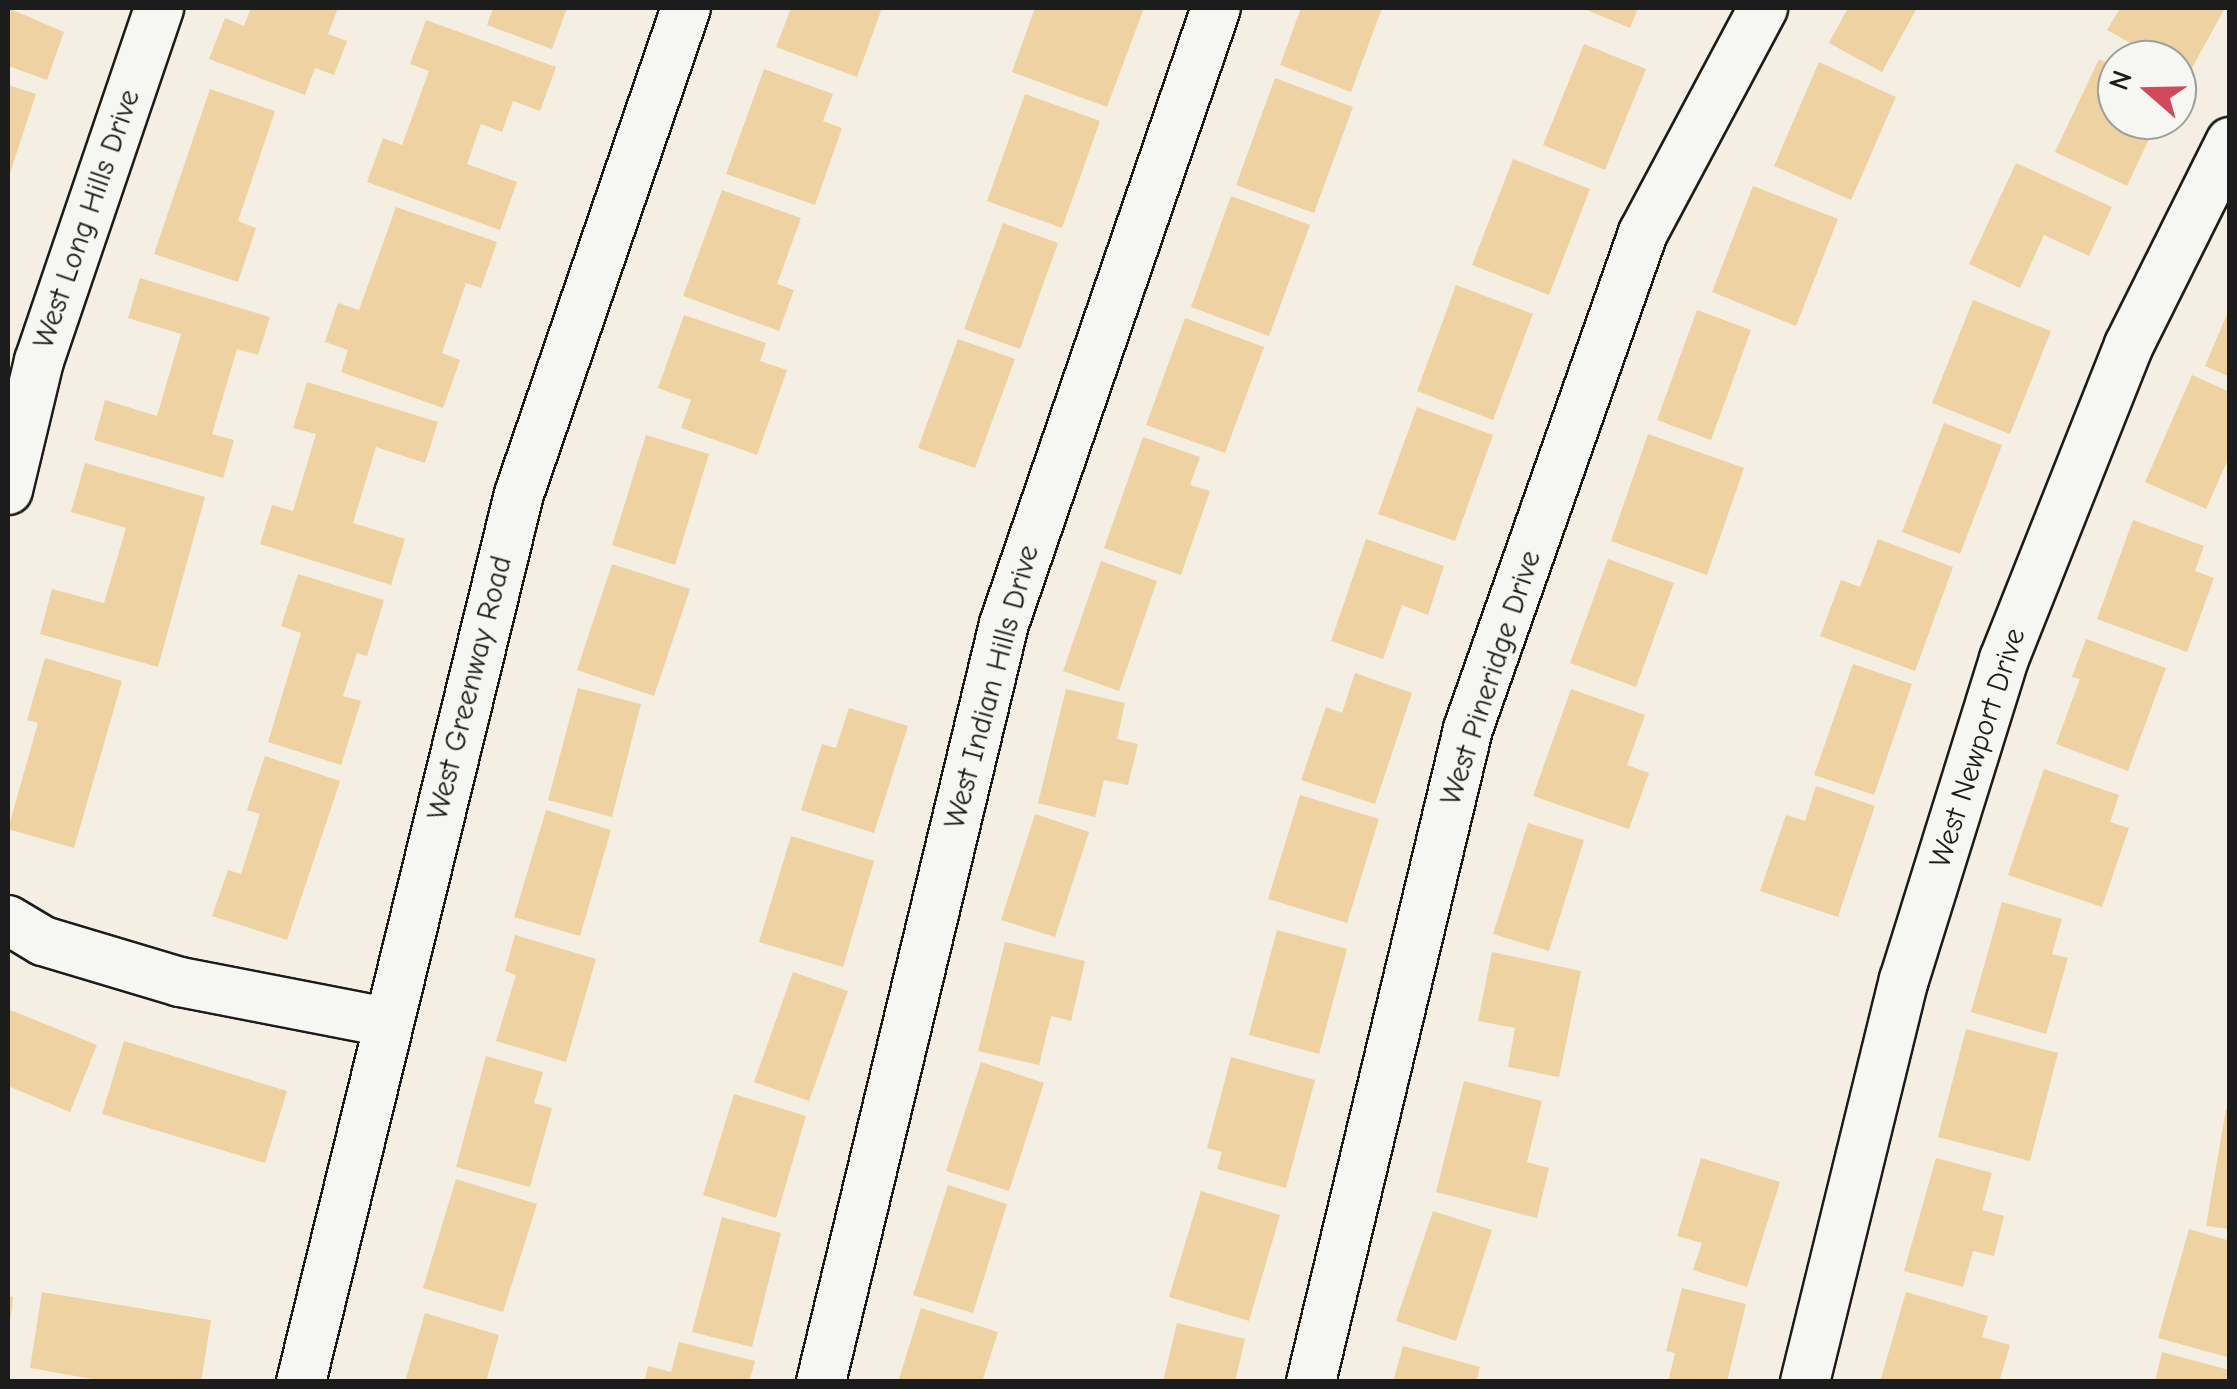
<!DOCTYPE html>
<style>
body{margin:0}
#map{position:relative;width:2237px;height:1389px;overflow:hidden;background:#f4efe2;font-family:"Comic Neue",sans-serif}
div>[style]{position:absolute}
.building>*{inset:0;background:#eed2a2}
.roads{filter:drop-shadow(2px 0 #1c1c1c) drop-shadow(-2px 0 #1c1c1c) drop-shadow(0 2px #1c1c1c) drop-shadow(0 -2px #1c1c1c)}
.minor>*{height:48px;margin:-24px;padding:0 24px;transform-origin:24px;border-radius:24px;background:#f6f6f2}
span{translate:-50% -50%;white-space:nowrap;text-align:center;line-height:1.15;-webkit-text-stroke:9px #f6f6f2;paint-order:stroke}
.street-label{font-size:30px;color:#1c1c1c}
.frame{position:absolute;inset:0;border:10px solid #1c1c1c;pointer-events:none}
.north{position:absolute;left:2097px;top:40px;width:100px;height:100px;box-sizing:border-box;background:#f6f6f2;border:2px solid #9f9f9c;border-radius:50%;rotate:290deg;font-size:28px;font-weight:700;line-height:40px;text-align:center;color:#1c1c1c}
.north::after{content:'';display:block;margin:auto;width:35px;height:45px;background:#d1495b;clip-path:polygon(50% 0,100% 100%,50% 72%,0 100%)}
</style>
<div id="map">
<div class="building">
<i style="clip-path:polygon(8px 8px,64px 32px,47px 80px,8px 66px)"></i>
<i style="clip-path:polygon(251px 8px,338px 8px,328px 34px,347px 41px,334px 75px,315px 68px,305px 95px,209px 59px,225px 18px,244px 26px)"></i>
<i style="clip-path:polygon(493px 8px,567px 8px,552px 49px,487px 25px)"></i>
<i style="clip-path:polygon(791px 8px,882px 8px,857px 77px,776px 47px)"></i>
<i style="clip-path:polygon(1035px 8px,1144px 8px,1107px 107px,1012px 72px)"></i>
<i style="clip-path:polygon(1301px 8px,1382px 8px,1351px 92px,1280px 65px)"></i>
<i style="clip-path:polygon(1582px 8px,1638px 8px,1630px 28px)"></i>
<i style="clip-path:polygon(1848px 8px,1917px 8px,1882px 72px,1829px 43px)"></i>
<i style="clip-path:polygon(2120px 8px,2225px 8px,2188px 75px,2177px 69px,2177px 60px,2161px 60px,2107px 30px)"></i>
<i style="clip-path:polygon(426px 20px,556px 67px,540px 111px,513px 101px,502px 132px,481px 124px,467px 164px,517px 182px,500px 230px,367px 182px,383px 138px,402px 145px,429px 71px,410px 64px)"></i>
<i style="clip-path:polygon(1584px 44px,1646px 69px,1605px 170px,1543px 145px)"></i>
<i style="clip-path:polygon(2099px 59px,2117px 67px,2117px 120px,2158px 120px,2127px 186px,2055px 152px)"></i>
<i style="clip-path:polygon(1819px 62px,1896px 97px,1851px 200px,1774px 166px)"></i>
<i style="clip-path:polygon(764px 69px,833px 94px,823px 121px,842px 128px,815px 205px,726px 174px)"></i>
<i style="clip-path:polygon(1275px 78px,1353px 107px,1314px 213px,1236px 185px)"></i>
<i style="clip-path:polygon(8px 85px,36px 94px,8px 179px)"></i>
<i style="clip-path:polygon(210px 89px,275px 111px,238px 221px,256px 228px,238px 282px,154px 254px)"></i>
<i style="clip-path:polygon(1025px 94px,1100px 121px,1062px 228px,987px 201px)"></i>
<i style="clip-path:polygon(1513px 159px,1590px 189px,1549px 295px,1472px 265px)"></i>
<i style="clip-path:polygon(2016px 163px,2112px 207px,2089px 256px,2044px 235px,2020px 288px,1969px 264px)"></i>
<i style="clip-path:polygon(1753px 186px,1838px 219px,1796px 326px,1712px 292px)"></i>
<i style="clip-path:polygon(722px 190px,801px 218px,777px 284px,794px 290px,779px 331px,683px 296px)"></i>
<i style="clip-path:polygon(1231px 196px,1310px 225px,1269px 336px,1191px 307px)"></i>
<i style="clip-path:polygon(396px 207px,497px 242px,481px 288px,466px 283px,442px 353px,460px 360px,443px 408px,341px 372px,348px 350px,325px 342px,338px 303px,359px 310px)"></i>
<i style="clip-path:polygon(1003px 223px,1058px 243px,1020px 349px,964px 329px)"></i>
<i style="clip-path:polygon(140px 278px,270px 317px,258px 355px,237px 349px,212px 434px,234px 440px,223px 478px,94px 440px,105px 400px,157px 416px,181px 334px,128px 318px)"></i>
<i style="clip-path:polygon(1456px 285px,1533px 314px,1493px 420px,1417px 391px)"></i>
<i style="clip-path:polygon(1973px 300px,2051px 331px,2010px 434px,1932px 403px)"></i>
<i style="clip-path:polygon(2230px 307px,2230px 377px,2205px 366px)"></i>
<i style="clip-path:polygon(1697px 310px,1751px 330px,1711px 440px,1657px 420px)"></i>
<i style="clip-path:polygon(684px 315px,766px 343px,760px 361px,787px 370px,757px 455px,681px 428px,691px 400px,658px 388px)"></i>
<i style="clip-path:polygon(1185px 318px,1264px 347px,1225px 453px,1146px 425px)"></i>
<i style="clip-path:polygon(958px 339px,1015px 359px,975px 468px,918px 448px)"></i>
<i style="clip-path:polygon(2192px 375px,2230px 392px,2230px 455px,2206px 509px,2145px 482px)"></i>
<i style="clip-path:polygon(307px 382px,438px 422px,425px 463px,376px 447px,353px 523px,405px 539px,391px 585px,260px 544px,272px 505px,293px 511px,316px 434px,293px 428px)"></i>
<i style="clip-path:polygon(1417px 407px,1493px 435px,1455px 541px,1378px 514px)"></i>
<i style="clip-path:polygon(1944px 423px,2002px 445px,1960px 554px,1902px 532px)"></i>
<i style="clip-path:polygon(1648px 434px,1744px 468px,1707px 575px,1611px 541px)"></i>
<i style="clip-path:polygon(646px 435px,709px 454px,675px 565px,612px 545px)"></i>
<i style="clip-path:polygon(1143px 437px,1200px 457px,1190px 485px,1210px 491px,1181px 575px,1104px 548px)"></i>
<i style="clip-path:polygon(85px 463px,205px 497px,158px 667px,40px 634px,52px 589px,104px 603px,126px 528px,71px 512px)"></i>
<i style="clip-path:polygon(2133px 520px,2204px 546px,2195px 571px,2214px 578px,2187px 652px,2097px 619px)"></i>
<i style="clip-path:polygon(1366px 539px,1444px 566px,1428px 615px,1402px 605px,1383px 659px,1331px 641px)"></i>
<i style="clip-path:polygon(1878px 539px,1953px 567px,1915px 671px,1820px 636px,1841px 580px,1860px 587px)"></i>
<i style="clip-path:polygon(1608px 559px,1674px 583px,1636px 687px,1570px 663px)"></i>
<i style="clip-path:polygon(1101px 561px,1157px 581px,1119px 691px,1063px 671px)"></i>
<i style="clip-path:polygon(612px 564px,690px 589px,654px 696px,577px 670px)"></i>
<i style="clip-path:polygon(298px 574px,384px 600px,367px 656px,357px 653px,343px 696px,361px 701px,341px 765px,268px 742px,301px 633px,281px 626px)"></i>
<i style="clip-path:polygon(2086px 639px,2166px 668px,2128px 771px,2056px 744px,2080px 679px,2072px 677px)"></i>
<i style="clip-path:polygon(45px 658px,122px 681px,74px 848px,8px 829px,38px 723px,27px 720px)"></i>
<i style="clip-path:polygon(1853px 664px,1912px 684px,1874px 795px,1814px 775px)"></i>
<i style="clip-path:polygon(1355px 673px,1412px 693px,1375px 804px,1301px 780px,1326px 707px,1342px 713px)"></i>
<i style="clip-path:polygon(578px 688px,641px 704px,612px 817px,548px 800px)"></i>
<i style="clip-path:polygon(1066px 689px,1125px 703px,1117px 739px,1138px 744px,1128px 785px,1104px 780px,1095px 817px,1038px 803px)"></i>
<i style="clip-path:polygon(1571px 689px,1645px 715px,1627px 765px,1649px 773px,1629px 829px,1533px 796px)"></i>
<i style="clip-path:polygon(849px 708px,908px 726px,874px 833px,801px 810px,822px 744px,836px 748px)"></i>
<i style="clip-path:polygon(265px 756px,340px 781px,287px 940px,212px 916px,228px 870px,241px 874px,260px 814px,247px 810px)"></i>
<i style="clip-path:polygon(2044px 769px,2119px 795px,2110px 822px,2129px 828px,2102px 907px,2008px 875px)"></i>
<i style="clip-path:polygon(1816px 786px,1875px 806px,1838px 917px,1760px 891px,1786px 815px,1805px 821px)"></i>
<i style="clip-path:polygon(1300px 795px,1379px 819px,1347px 923px,1268px 899px)"></i>
<i style="clip-path:polygon(546px 810px,611px 830px,580px 936px,514px 917px)"></i>
<i style="clip-path:polygon(1035px 814px,1089px 832px,1055px 937px,1001px 920px)"></i>
<i style="clip-path:polygon(1528px 823px,1584px 840px,1549px 951px,1493px 934px)"></i>
<i style="clip-path:polygon(791px 836px,874px 861px,843px 967px,759px 942px)"></i>
<i style="clip-path:polygon(2002px 902px,2062px 919px,2052px 954px,2068px 958px,2046px 1034px,1971px 1012px)"></i>
<i style="clip-path:polygon(1277px 930px,1347px 949px,1319px 1054px,1249px 1035px)"></i>
<i style="clip-path:polygon(515px 935px,596px 959px,566px 1062px,496px 1041px,516px 975px,505px 971px)"></i>
<i style="clip-path:polygon(1005px 942px,1085px 961px,1071px 1021px,1051px 1016px,1039px 1065px,978px 1051px)"></i>
<i style="clip-path:polygon(1492px 952px,1581px 971px,1559px 1077px,1508px 1067px,1515px 1028px,1478px 1021px)"></i>
<i style="clip-path:polygon(793px 972px,848px 991px,809px 1101px,754px 1082px)"></i>
<i style="clip-path:polygon(8px 1009px,97px 1045px,70px 1112px,8px 1086px)"></i>
<i style="clip-path:polygon(1966px 1029px,2058px 1053px,2030px 1161px,1938px 1137px)"></i>
<i style="clip-path:polygon(124px 1041px,287px 1091px,265px 1163px,102px 1114px)"></i>
<i style="clip-path:polygon(486px 1056px,543px 1072px,534px 1103px,552px 1108px,530px 1187px,456px 1167px)"></i>
<i style="clip-path:polygon(1231px 1057px,1315px 1080px,1286px 1188px,1217px 1169px,1222px 1152px,1207px 1148px)"></i>
<i style="clip-path:polygon(981px 1062px,1044px 1083px,1009px 1191px,946px 1171px)"></i>
<i style="clip-path:polygon(1464px 1081px,1542px 1101px,1527px 1162px,1549px 1168px,1537px 1218px,1436px 1192px)"></i>
<i style="clip-path:polygon(734px 1094px,806px 1116px,776px 1218px,703px 1195px)"></i>
<i style="clip-path:polygon(2226px 1109px,2230px 1110px,2230px 1229px,2206px 1226px)"></i>
<i style="clip-path:polygon(1701px 1158px,1780px 1182px,1747px 1287px,1693px 1270px,1702px 1243px,1677px 1236px)"></i>
<i style="clip-path:polygon(1936px 1158px,1992px 1173px,1982px 1210px,2004px 1216px,1994px 1256px,1973px 1251px,1963px 1287px,1904px 1271px)"></i>
<i style="clip-path:polygon(456px 1179px,537px 1204px,503px 1312px,423px 1288px)"></i>
<i style="clip-path:polygon(948px 1185px,1007px 1204px,973px 1313px,913px 1295px)"></i>
<i style="clip-path:polygon(1201px 1191px,1280px 1215px,1249px 1321px,1169px 1297px)"></i>
<i style="clip-path:polygon(1433px 1211px,1492px 1230px,1456px 1341px,1396px 1321px)"></i>
<i style="clip-path:polygon(722px 1217px,781px 1233px,752px 1347px,692px 1332px)"></i>
<i style="clip-path:polygon(2189px 1229px,2230px 1241px,2227px 1357px,2158px 1338px)"></i>
<i style="clip-path:polygon(1682px 1288px,1746px 1304px,1727px 1382px,1668px 1382px,1675px 1353px,1666px 1351px)"></i>
<i style="clip-path:polygon(42px 1292px,211px 1320px,201px 1382px,109px 1382px,30px 1368px)"></i>
<i style="clip-path:polygon(1906px 1292px,1988px 1316px,1982px 1337px,2010px 1345px,1999px 1382px,1880px 1382px)"></i>
<i style="clip-path:polygon(8px 1296px,13px 1297px,10px 1323px,8px 1323px)"></i>
<i style="clip-path:polygon(921px 1308px,998px 1332px,982px 1382px,898px 1382px)"></i>
<i style="clip-path:polygon(425px 1313px,499px 1335px,486px 1382px,405px 1382px)"></i>
<i style="clip-path:polygon(1177px 1323px,1245px 1339px,1235px 1382px,1163px 1382px)"></i>
<i style="clip-path:polygon(679px 1342px,755px 1361px,749px 1382px,644px 1382px,648px 1366px,671px 1372px)"></i>
<i style="clip-path:polygon(1403px 1346px,1480px 1367px,1476px 1382px,1393px 1382px)"></i>
<i style="clip-path:polygon(2162px 1352px,2229px 1370px,2226px 1382px,2155px 1382px)"></i>
</div>
<div class="roads">
<div class="minor">
<i style="left:8px;top:490px;width:133px;rotate:-76.5deg"></i>
<i style="left:39px;top:361px;width:373px;rotate:-71.2deg"></i>
<i style="left:8px;top:920px;width:41px;rotate:31deg"></i>
<i style="left:43px;top:941px;width:143px;rotate:16.7deg"></i>
<i style="left:180px;top:982px;width:210px;rotate:11deg"></i>
<i style="left:301px;top:1382px;width:914px;rotate:-76.21deg"></i>
<i style="left:519px;top:494px;width:514px;rotate:-71.04deg"></i>
<i style="left:821px;top:1382px;width:780px;rotate:-76.43deg"></i>
<i style="left:1004px;top:624px;width:651px;rotate:-71.01deg"></i>
<i style="left:1311px;top:1382px;width:672px;rotate:-76.48deg"></i>
<i style="left:1468px;top:729px;width:526px;rotate:-70.57deg"></i>
<i style="left:1643px;top:233px;width:255px;rotate:-61.9deg"></i>
<i style="left:1805px;top:1382px;width:414px;rotate:-76.2deg"></i>
<i style="left:1904px;top:980px;width:336px;rotate:-72.7deg"></i>
<i style="left:2004px;top:659px;width:338px;rotate:-68.3deg"></i>
<i style="left:2129px;top:345px;width:227px;rotate:-63.5deg"></i>
</div>
</div>
<div class="street-label">
<span style="left:87px;top:219px;rotate:-71deg">West Long Hills Drive</span>
<span style="left:1491px;top:678px;rotate:-72deg">West Pineridge Drive</span>
<span style="left:992px;top:687px;rotate:-75deg">West Indian Hills Drive</span>
<span style="left:470px;top:688px;rotate:-76deg">West Greenway Road</span>
<span style="left:1978px;top:748px;rotate:-72deg">West Newport Drive</span>
</div>
<div class="frame"></div>
<div class="north">N</div>
</div>
